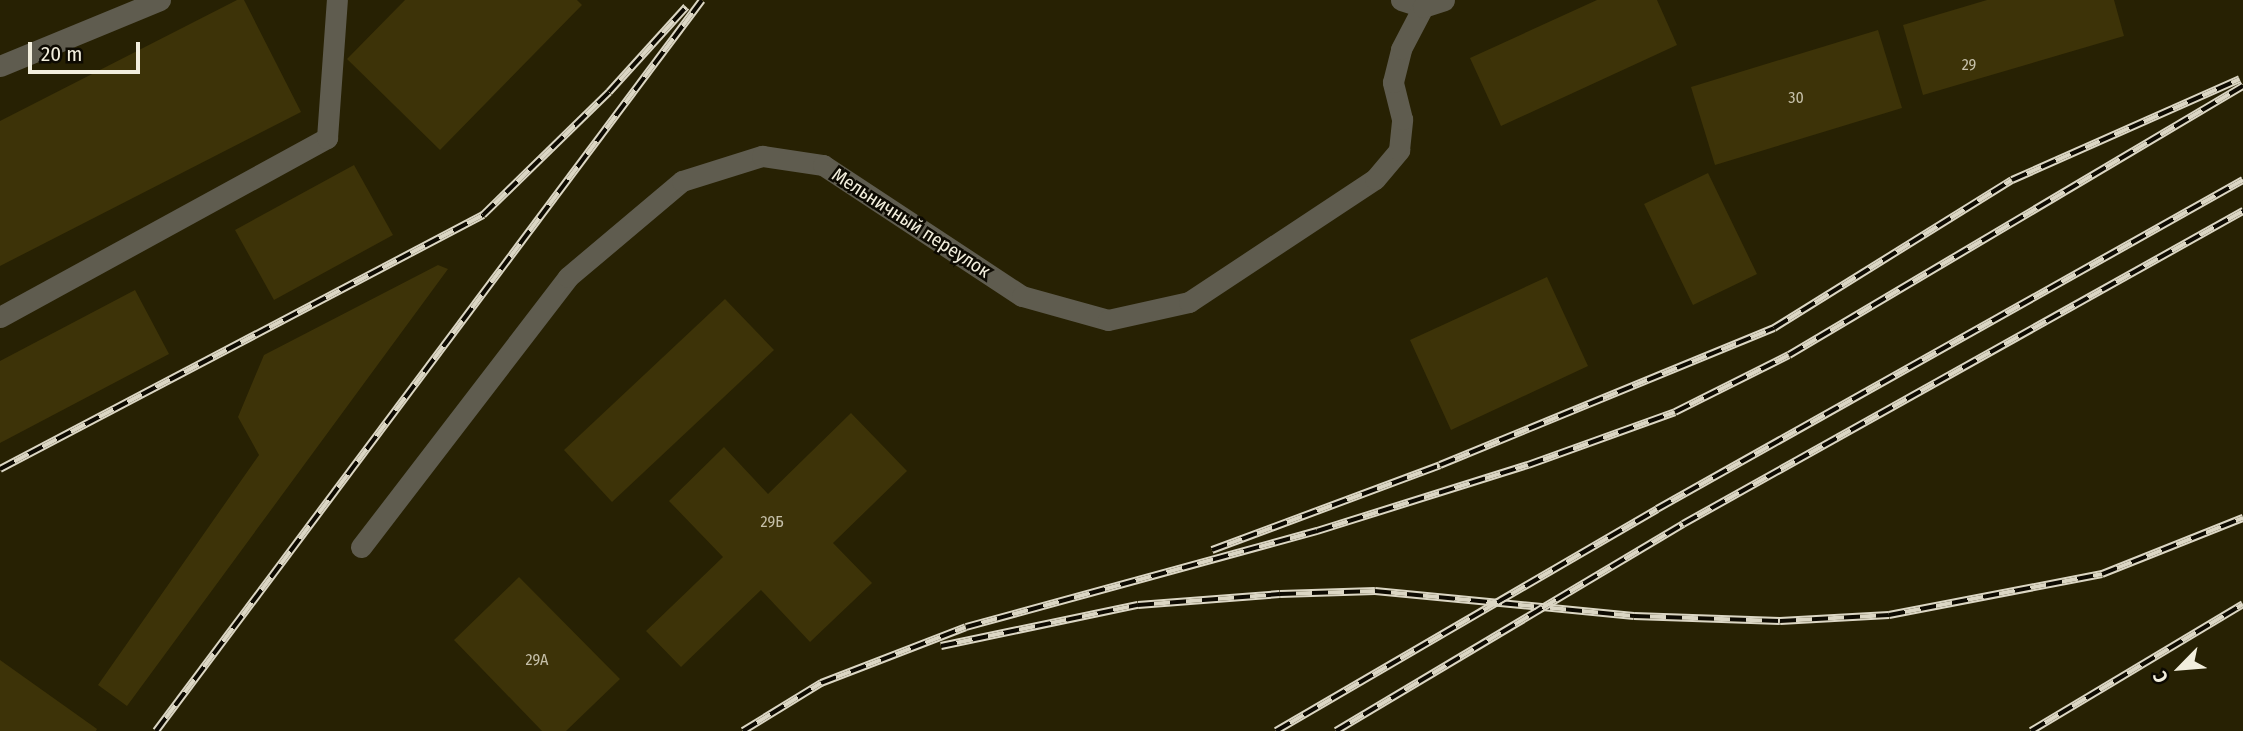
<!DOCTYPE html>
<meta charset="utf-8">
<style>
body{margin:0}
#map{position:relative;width:2243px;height:731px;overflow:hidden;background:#272103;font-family:"Fira Sans Condensed",sans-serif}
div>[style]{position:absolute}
.building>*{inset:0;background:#3d3308}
.lane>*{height:21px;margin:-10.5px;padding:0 10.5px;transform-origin:10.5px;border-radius:10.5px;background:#5f5c4f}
.street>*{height:21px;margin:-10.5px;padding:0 10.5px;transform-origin:10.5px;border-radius:10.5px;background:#5f5c4f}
.rail>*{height:8px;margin-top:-4px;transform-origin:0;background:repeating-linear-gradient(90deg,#0d0a02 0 16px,#dbd6c4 0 32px);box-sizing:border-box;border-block:2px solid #dbd6c4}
span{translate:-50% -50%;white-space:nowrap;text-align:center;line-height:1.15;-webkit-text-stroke:5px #0d0a02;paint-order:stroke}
.number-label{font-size:16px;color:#c5bfa8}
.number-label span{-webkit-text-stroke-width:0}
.street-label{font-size:19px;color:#f2eedd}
.north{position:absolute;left:2145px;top:633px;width:70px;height:70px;-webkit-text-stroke:5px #0d0a02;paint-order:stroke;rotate:245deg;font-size:19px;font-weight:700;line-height:28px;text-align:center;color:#f2eedd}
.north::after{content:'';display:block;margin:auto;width:24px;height:32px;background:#f2eedd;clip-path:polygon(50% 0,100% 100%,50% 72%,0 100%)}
.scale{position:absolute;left:28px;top:42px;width:112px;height:32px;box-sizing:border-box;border:4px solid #f2eedd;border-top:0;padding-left:9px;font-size:21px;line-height:24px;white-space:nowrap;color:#f2eedd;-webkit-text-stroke:5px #0d0a02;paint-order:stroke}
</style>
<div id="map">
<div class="building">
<i style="clip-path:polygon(237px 0,244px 0,301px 112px,0 266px,0 121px)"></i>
<i style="clip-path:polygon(405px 0,577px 0,582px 5px,440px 150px,347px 59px)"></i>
<i style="clip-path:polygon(1597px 0,1657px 0,1677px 45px,1501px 126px,1470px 58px)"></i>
<i style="clip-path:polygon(1987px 0,2114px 0,2124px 36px,1923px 95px,1903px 25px)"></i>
<i style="clip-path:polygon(1878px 30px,1902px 108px,1715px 165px,1691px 87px)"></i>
<i style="clip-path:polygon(354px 165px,393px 235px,274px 300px,235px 230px)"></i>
<i style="clip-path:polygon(1708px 173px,1757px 274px,1693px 305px,1644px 204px)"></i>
<i style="clip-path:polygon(438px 265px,448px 269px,127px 706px,98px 685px,259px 455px,238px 417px,264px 355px)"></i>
<i style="clip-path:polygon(1547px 277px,1588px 366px,1451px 430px,1410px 340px)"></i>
<i style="clip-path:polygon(135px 290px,169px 354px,0 443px,0 361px)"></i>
<i style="clip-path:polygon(725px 299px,774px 350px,612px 502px,564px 450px)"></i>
<i style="clip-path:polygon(851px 413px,907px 471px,833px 543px,872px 583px,810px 642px,761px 590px,681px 667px,646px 631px,723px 557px,669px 501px,724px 447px,768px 494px)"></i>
<i style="clip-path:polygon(519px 577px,620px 679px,566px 731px,542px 731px,454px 640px)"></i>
<i style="clip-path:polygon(0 660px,97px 729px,96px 731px,0 731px)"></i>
</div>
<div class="lane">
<i style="left:1401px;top:0;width:23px;rotate:18deg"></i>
<i style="left:0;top:66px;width:173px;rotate:-22.4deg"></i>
<i style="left:0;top:317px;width:373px;rotate:-28.7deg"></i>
<i style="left:327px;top:138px;width:138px;rotate:-85.9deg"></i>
</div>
<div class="street">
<i style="left:361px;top:547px;width:340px;rotate:-52.5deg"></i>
<i style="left:568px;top:277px;width:149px;rotate:-40.1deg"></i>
<i style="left:682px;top:181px;width:84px;rotate:-17.4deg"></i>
<i style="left:762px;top:156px;width:62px;rotate:8.4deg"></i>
<i style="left:823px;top:165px;width:238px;rotate:33.4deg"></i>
<i style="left:1022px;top:296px;width:89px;rotate:15.6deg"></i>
<i style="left:1108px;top:320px;width:83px;rotate:-12.5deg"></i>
<i style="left:1189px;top:302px;width:223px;rotate:-33.5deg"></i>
<i style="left:1375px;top:179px;width:38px;rotate:-50deg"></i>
<i style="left:1399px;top:150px;width:31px;rotate:-84deg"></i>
<i style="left:1402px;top:119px;width:38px;rotate:-104deg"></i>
<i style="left:1393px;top:82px;width:34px;rotate:-76deg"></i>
<i style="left:1401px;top:49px;width:47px;rotate:-62.4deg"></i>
<i style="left:1423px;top:7px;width:22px;rotate:-18deg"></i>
</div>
<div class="rail">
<i style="left:0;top:469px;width:546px;rotate:-27.74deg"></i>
<i style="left:483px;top:215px;width:176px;rotate:-44.3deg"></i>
<i style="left:609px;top:92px;width:115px;rotate:-47.8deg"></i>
<i style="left:1212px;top:550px;width:243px;rotate:-20.4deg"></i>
<i style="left:1440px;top:465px;width:361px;rotate:-22.3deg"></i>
<i style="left:1774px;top:328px;width:280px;rotate:-31.9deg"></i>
<i style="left:2012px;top:180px;width:249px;rotate:-23.9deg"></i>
<i style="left:941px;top:646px;width:201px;rotate:-11.8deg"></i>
<i style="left:1138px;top:605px;width:142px;rotate:-4.4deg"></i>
<i style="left:1280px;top:594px;width:95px;rotate:-1.8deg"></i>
<i style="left:1375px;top:591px;width:260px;rotate:5.5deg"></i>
<i style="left:1634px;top:616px;width:146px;rotate:2deg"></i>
<i style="left:1780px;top:621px;width:109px;rotate:-3.2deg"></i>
<i style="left:1889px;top:615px;width:217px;rotate:-10.9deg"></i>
<i style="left:2102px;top:574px;width:152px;rotate:-21.7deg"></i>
<i style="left:156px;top:731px;width:912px;rotate:-53.24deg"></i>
<i style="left:743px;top:731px;width:92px;rotate:-31.6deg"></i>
<i style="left:821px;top:683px;width:155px;rotate:-21.1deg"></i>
<i style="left:966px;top:627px;width:364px;rotate:-15.3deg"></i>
<i style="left:1317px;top:531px;width:221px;rotate:-17.4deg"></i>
<i style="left:1528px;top:465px;width:156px;rotate:-19.8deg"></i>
<i style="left:1675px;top:412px;width:127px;rotate:-26.6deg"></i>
<i style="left:1789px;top:355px;width:528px;rotate:-30.65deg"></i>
<i style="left:1276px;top:731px;width:441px;rotate:-30.2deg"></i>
<i style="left:1657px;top:509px;width:672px;rotate:-29.31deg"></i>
<i style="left:1336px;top:731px;width:404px;rotate:-30.8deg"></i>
<i style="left:1683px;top:524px;width:642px;rotate:-29.2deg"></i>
<i style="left:2031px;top:731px;width:247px;rotate:-30.9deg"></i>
</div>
<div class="number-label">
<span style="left:1969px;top:65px">29</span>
<span style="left:1796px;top:98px">30</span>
<span style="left:772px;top:522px">29Б</span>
<span style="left:537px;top:660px">29А</span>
</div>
<div class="street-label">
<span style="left:911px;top:223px;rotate:33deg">Мельничный переулок</span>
</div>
<div class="north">С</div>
<div class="scale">20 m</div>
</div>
